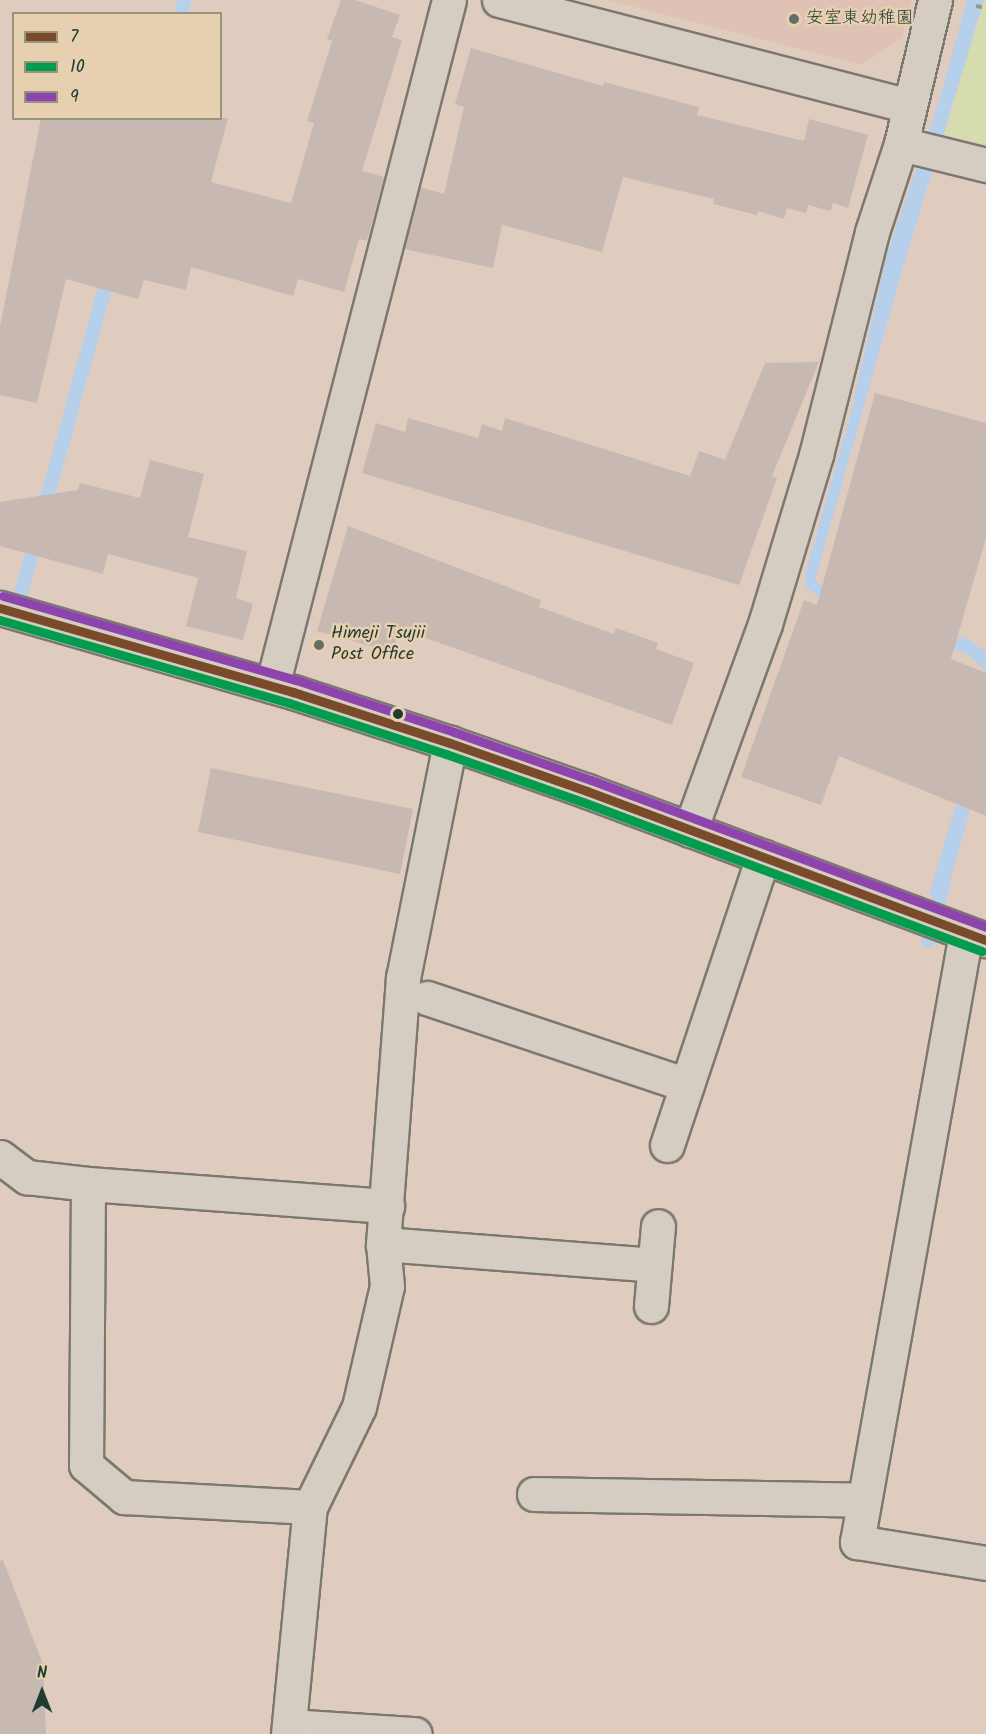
<!DOCTYPE html>
<meta charset="utf-8">
<style>
body{margin:0}
#map{position:relative;width:986px;height:1734px;overflow:hidden;background:#dfccbf;font-family:Kalam,"Klee One",sans-serif}
div>[style]{position:absolute}
.built>*{inset:0;background:#dfc2b3}
.green>*{inset:0;background:#d5dcae}
.water>*{inset:0;background:#b6d0ec}
.stream>*{height:14px;margin:-7px;padding:0 7px;transform-origin:7px;border-radius:7px;background:#b6d0ec}
.building>*{inset:0;background:#c7b8b2}
.path>*{height:4px;margin-top:-2px;transform-origin:0;background:repeating-linear-gradient(90deg,#9b978f 0 6px,transparent 0 10.5px)}
.roads{filter:drop-shadow(2px 0 #7b7870) drop-shadow(-2px 0 #7b7870) drop-shadow(0 2px #7b7870) drop-shadow(0 -2px #7b7870)}
.minor>*{height:33px;margin:-16.5px;padding:0 16.5px;transform-origin:16.5px;border-radius:16.5px;background:#d6cdc2}
.bus-1>*{height:9px;margin:-4.5px;padding:0 4.5px;transform-origin:4.5px;border-radius:4.5px;background:#7a4b2a}
.bus-2>*{height:9px;margin:-4.5px;padding:0 4.5px;transform-origin:4.5px;border-radius:4.5px;background:#039c4e}
.bus-3>*{height:9px;margin:-4.5px;padding:0 4.5px;transform-origin:4.5px;border-radius:4.5px;background:#8e44ad}
.dots>*{width:16px;height:16px;translate:-50% -50%;box-sizing:border-box;border:3px solid #e7d0b0;border-radius:50%}
span{translate:-50% -50%;white-space:nowrap;text-align:center;line-height:1.15;-webkit-text-stroke:5px #e7d0b0;paint-order:stroke}
.poi-label{font-size:18px;color:#1f3d34}
.left{translate:0 -50%;text-align:left}
.legend{position:absolute;left:12px;top:12px;width:210px;height:108px;box-sizing:border-box;background:#e7d0b0;border:2px solid #97957e;margin:0;padding:8px 10px;list-style:none;font-size:18px;color:#1f3d34}
.legend li{display:flex;align-items:center;gap:12px;height:30px}
.legend b{width:30px;border:2px solid #97957e}
.north{position:absolute;left:12px;top:1662px;width:60px;height:60px;-webkit-text-stroke:4px #e7d0b0;paint-order:stroke;rotate:0deg;font-size:16px;font-weight:700;line-height:24px;text-align:center;color:#1f3d34}
.north::after{content:'';display:block;margin:auto;width:21px;height:27px;background:#1f3d34;clip-path:polygon(50% 0,100% 100%,50% 72%,0 100%)}
</style>
<div id="map">
<div class="built">
<i style="clip-path:polygon(608px 0,911px 0,902px 38px,862px 65px)"></i>
</div>
<div class="green">
<i style="clip-path:polygon(984px 0,986px 0,986px 144px,944px 135px)"></i>
</div>
<div class="water">
<i style="clip-path:polygon(967px 0,984px 0,904px 264px,815px 580px,847px 606px,969px 640px,986px 652px,986px 677px,985px 670px,966px 653px,833px 608px,806px 587px,805px 574px,850px 416px,887px 254px,938px 104px)"></i>
<i style="clip-path:polygon(986px 703px,986px 753px,945px 899px,929px 894px)"></i>
</div>
<div class="stream">
<i style="left:181px;top:14px;width:15px;rotate:-74deg"></i>
<i style="left:43px;top:513px;width:248px;rotate:-74.6deg"></i>
<i style="left:21px;top:592px;width:57px;rotate:-73.8deg"></i>
<i style="left:928px;top:941px;width:61px;rotate:-74.8deg"></i>
</div>
<div class="building">
<i style="clip-path:polygon(341px 0,355px 0,400px 15px,392px 37px,402px 40px,362px 171px,384px 177px,367px 241px,359px 239px,344px 292px,298px 279px,293px 296px,191px 267px,186px 290px,144px 280px,138px 299px,66px 279px,37px 403px,0 395px,0 327px,41px 118px,228px 118px,211px 182px,291px 203px,314px 123px,307px 121px,332px 41px,327px 39px)"></i>
<i style="clip-path:polygon(471px 48px,603px 86px,604px 82px,699px 107px,697px 115px,804px 141px,809px 119px,868px 135px,848px 208px,833px 203px,831px 211px,808px 205px,806px 213px,787px 208px,784px 219px,758px 211px,757px 215px,713px 204px,714px 199px,623px 177px,602px 252px,502px 225px,493px 268px,404px 249px,420px 187px,444px 194px,464px 107px,455px 104px)"></i>
<i style="clip-path:polygon(819px 362px,772px 476px,777px 478px,739px 585px,362px 473px,376px 423px,405px 432px,408px 418px,478px 438px,482px 424px,502px 431px,505px 418px,690px 476px,699px 451px,725px 460px,765px 363px)"></i>
<i style="clip-path:polygon(875px 393px,986px 423px,986px 538px,951px 659px,986px 673px,986px 816px,839px 756px,821px 805px,741px 777px,804px 600px,817px 605px)"></i>
<i style="clip-path:polygon(150px 460px,204px 474px,188px 537px,247px 551px,236px 598px,253px 604px,243px 640px,186px 626px,198px 578px,108px 554px,103px 574px,0 546px,0 502px,78px 490px,80px 483px,140px 498px)"></i>
<i style="clip-path:polygon(348px 526px,541px 600px,539px 607px,614px 634px,616px 628px,658px 643px,656px 649px,694px 663px,672px 725px,400px 629px,392px 652px,317px 631px)"></i>
<i style="clip-path:polygon(211px 768px,413px 809px,400px 874px,198px 832px)"></i>
<i style="clip-path:polygon(3px 1560px,43px 1664px,46px 1734px,0 1734px,0 1561px)"></i>
</div>
<div class="path">
<i style="left:976px;top:6px;width:10px;rotate:11deg"></i>
</div>
<div class="roads">
<div class="minor">
<i style="left:499px;top:0;width:423px;rotate:14.5deg"></i>
<i style="left:901px;top:144px;width:88px;rotate:13.9deg"></i>
<i style="left:0;top:608px;width:305px;rotate:16deg"></i>
<i style="left:293px;top:692px;width:165px;rotate:18deg"></i>
<i style="left:450px;top:743px;width:145px;rotate:19.3deg"></i>
<i style="left:587px;top:791px;width:426px;rotate:20.5deg"></i>
<i style="left:272px;top:686px;width:708px;rotate:-75.53deg"></i>
<i style="left:690px;top:830px;width:219px;rotate:-70deg"></i>
<i style="left:765px;top:624px;width:177px;rotate:-73.2deg"></i>
<i style="left:816px;top:455px;width:230px;rotate:-75.9deg"></i>
<i style="left:872px;top:232px;width:93px;rotate:-71.8deg"></i>
<i style="left:901px;top:144px;width:148px;rotate:-76.7deg"></i>
<i style="left:966px;top:933px;width:619px;rotate:100.15deg"></i>
<i style="left:857px;top:1542px;width:131px;rotate:9.2deg"></i>
<i style="left:427px;top:998px;width:274px;rotate:18.5deg"></i>
<i style="left:667px;top:1145px;width:304px;rotate:-71.6deg"></i>
<i style="left:0;top:1157px;width:34px;rotate:37deg"></i>
<i style="left:27px;top:1177px;width:61px;rotate:6.5deg"></i>
<i style="left:88px;top:1184px;width:300px;rotate:4.2deg"></i>
<i style="left:88px;top:1184px;width:281px;rotate:90.4deg"></i>
<i style="left:86px;top:1465px;width:50px;rotate:40.1deg"></i>
<i style="left:124px;top:1497px;width:186px;rotate:3.1deg"></i>
<i style="left:383px;top:1244px;width:272px;rotate:4.4deg"></i>
<i style="left:651px;top:1306px;width:80px;rotate:-85deg"></i>
<i style="left:534px;top:1494px;width:330px;rotate:1deg"></i>
<i style="left:290px;top:1726px;width:125px;rotate:3.7deg"></i>
<i style="left:288px;top:1734px;width:228px;rotate:-84.5deg"></i>
<i style="left:310px;top:1507px;width:111px;rotate:-63.9deg"></i>
<i style="left:359px;top:1407px;width:124px;rotate:-77deg"></i>
<i style="left:387px;top:1286px;width:42px;rotate:-95.4deg"></i>
<i style="left:383px;top:1244px;width:267px;rotate:-85.7deg"></i>
<i style="left:403px;top:978px;width:240px;rotate:-78.7deg"></i>
</div>
</div>
<div class="bus-1">
<i style="left:0;top:608px;width:305px;rotate:16deg"></i>
<i style="left:293px;top:692px;width:165px;rotate:18deg"></i>
<i style="left:450px;top:743px;width:145px;rotate:19.3deg"></i>
<i style="left:587px;top:791px;width:426px;rotate:20.5deg"></i>
</div>
<div class="bus-2">
<i style="left:0;top:620px;width:301px;rotate:16deg"></i>
<i style="left:289px;top:703px;width:165px;rotate:18deg"></i>
<i style="left:446px;top:754px;width:145px;rotate:19.3deg"></i>
<i style="left:583px;top:802px;width:426px;rotate:20.5deg"></i>
</div>
<div class="bus-3">
<i style="left:3px;top:596px;width:305px;rotate:16deg"></i>
<i style="left:296px;top:680px;width:166px;rotate:18.2deg"></i>
<i style="left:454px;top:732px;width:145px;rotate:19.3deg"></i>
<i style="left:591px;top:780px;width:421px;rotate:20.4deg"></i>
</div>
<div class="dots">
<i style="left:794px;top:19px;background:#626f65"></i>
<i style="left:319px;top:645px;background:#626f65"></i>
<i style="left:398px;top:714px;background:#1f3d34"></i>
</div>
<div class="poi-label">
<span class="left" style="left:806px;top:19px">安室東幼稚園</span>
<span class="left" style="left:331px;top:645px">Himeji Tsujii<br>Post Office</span>
</div>
<ul class="legend">
<li><b style="height:8px;background:#7a4b2a"></b>7</li>
<li><b style="height:8px;background:#039c4e"></b>10</li>
<li><b style="height:8px;background:#8e44ad"></b>9</li>
</ul>
<div class="north">N</div>
</div>
